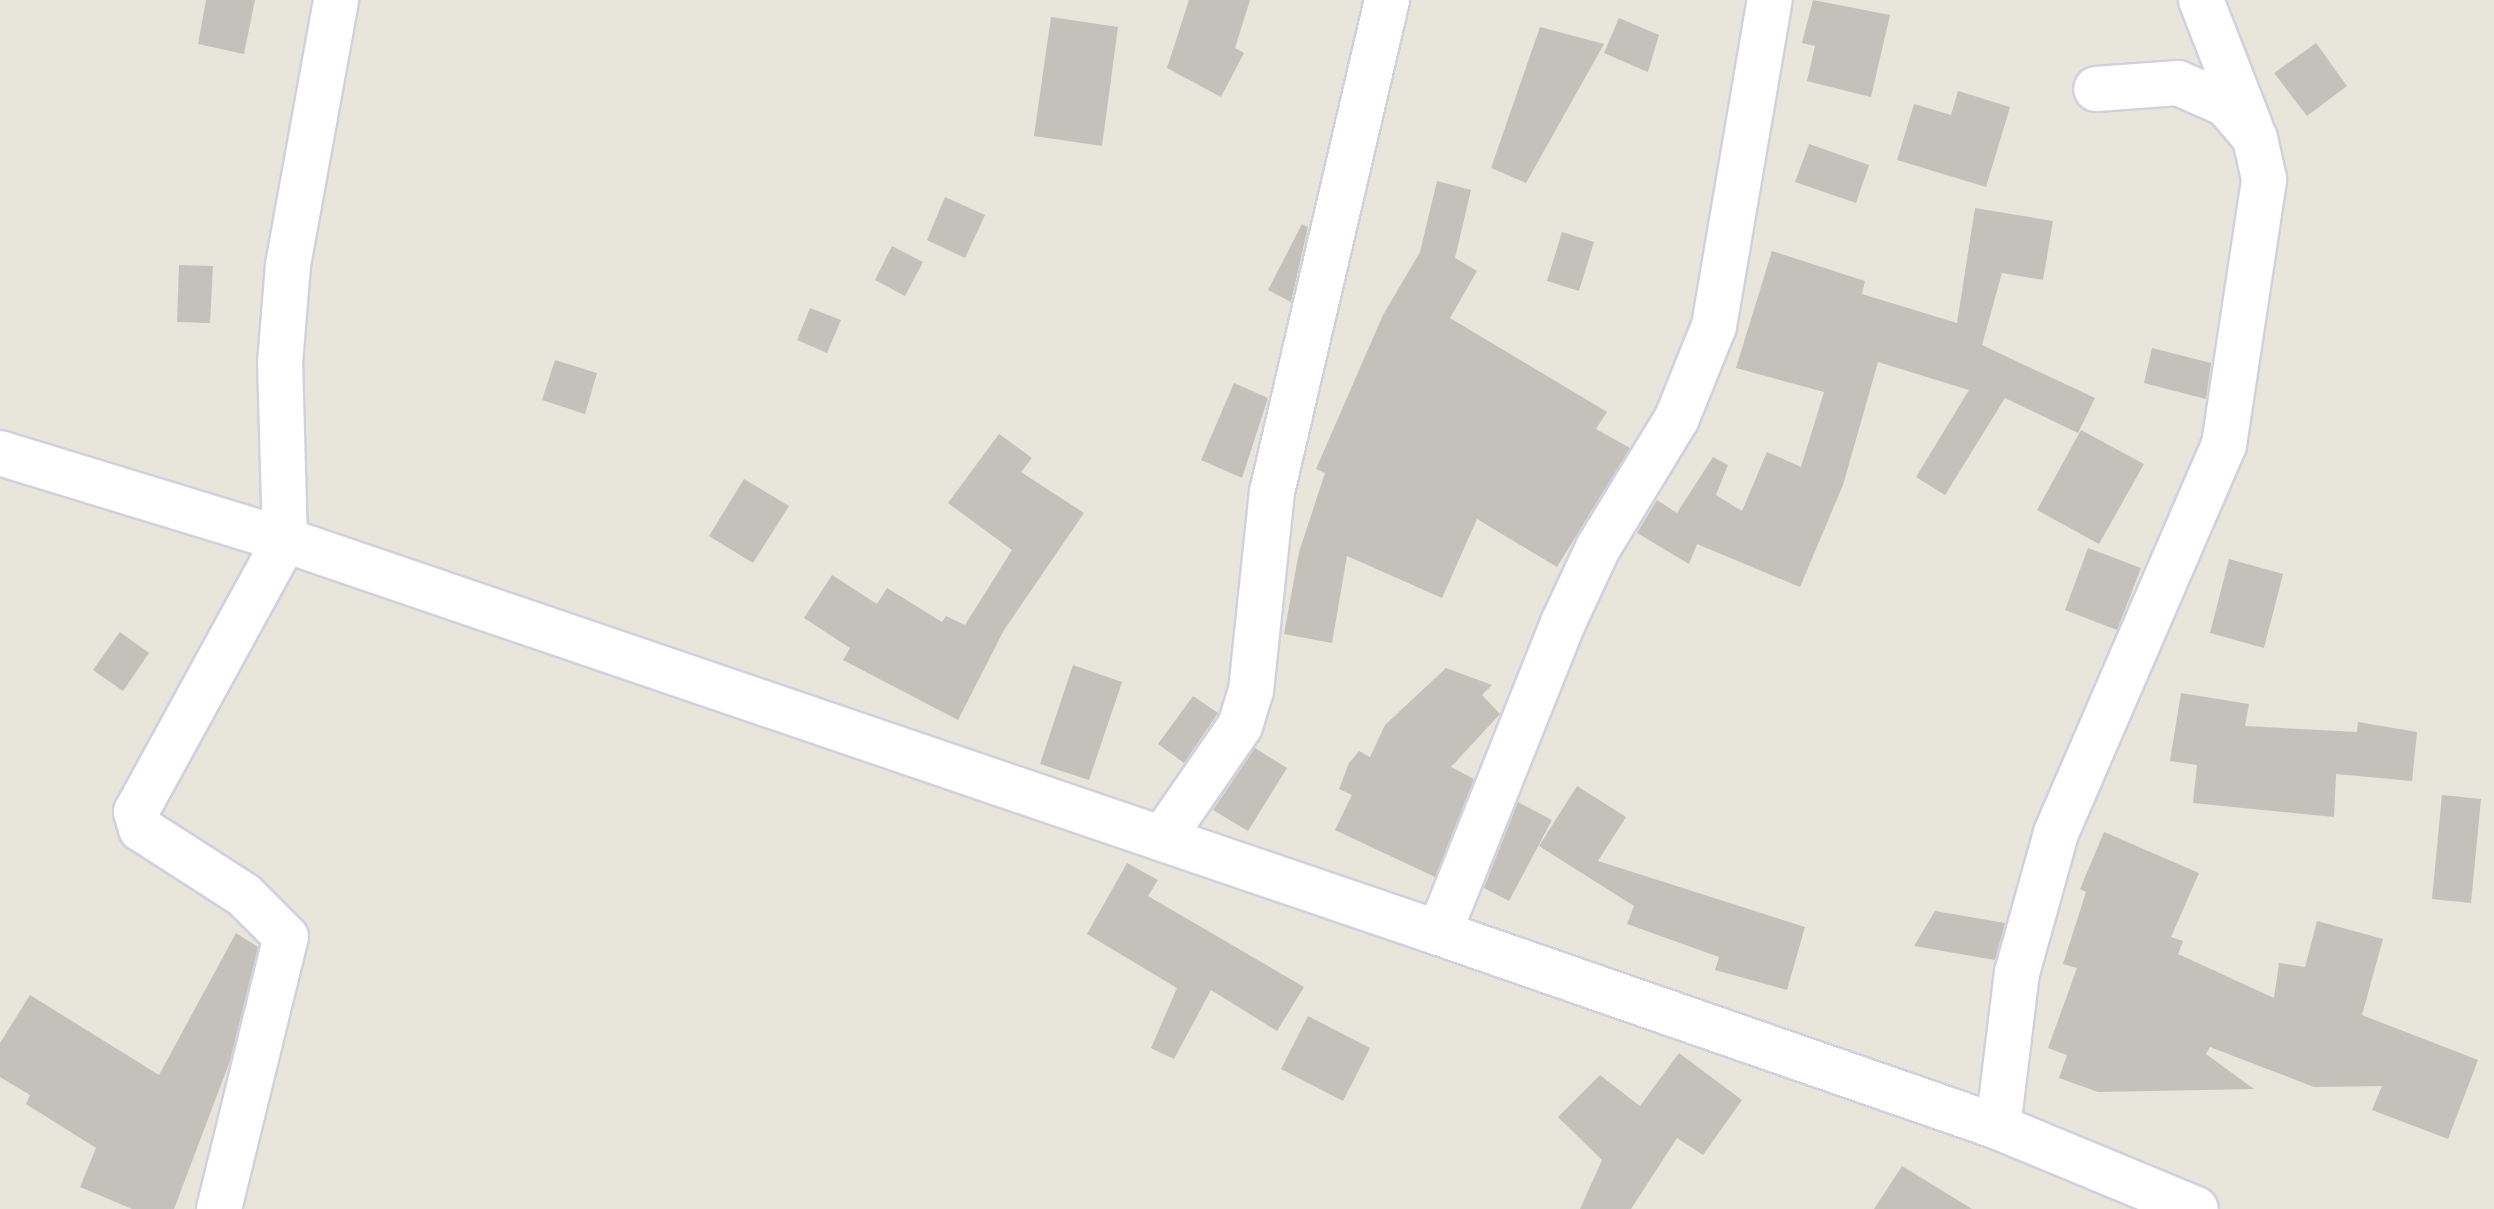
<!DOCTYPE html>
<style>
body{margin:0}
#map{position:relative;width:2494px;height:1209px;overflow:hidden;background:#e8e5db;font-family:"Asap Condensed",sans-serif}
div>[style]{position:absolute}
.building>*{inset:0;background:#c4c1ba}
.roads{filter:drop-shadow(2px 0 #d0d0df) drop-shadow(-2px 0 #d0d0df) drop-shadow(0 2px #d0d0df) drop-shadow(0 -2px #d0d0df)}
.minor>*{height:44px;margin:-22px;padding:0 22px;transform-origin:22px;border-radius:22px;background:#fff}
span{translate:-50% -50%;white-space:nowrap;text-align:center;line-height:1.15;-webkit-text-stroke:6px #fff;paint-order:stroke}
</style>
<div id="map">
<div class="building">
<i style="clip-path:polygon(206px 0,255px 0,244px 54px,198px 44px)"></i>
<i style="clip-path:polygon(1189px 0,1250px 0,1235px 48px,1244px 53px,1221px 97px,1167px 68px)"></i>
<i style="clip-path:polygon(1813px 0,1890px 15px,1871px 97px,1807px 81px,1815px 46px,1802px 43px)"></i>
<i style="clip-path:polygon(1051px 17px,1118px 27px,1102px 146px,1034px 136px)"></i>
<i style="clip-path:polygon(1619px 18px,1659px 35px,1648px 72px,1604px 53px)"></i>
<i style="clip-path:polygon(1540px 27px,1604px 44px,1526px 183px,1491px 168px)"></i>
<i style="clip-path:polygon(2316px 43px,2347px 86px,2307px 116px,2274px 73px)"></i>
<i style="clip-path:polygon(1958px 91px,2010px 107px,1986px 187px,1897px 160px,1914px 104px,1951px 115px)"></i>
<i style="clip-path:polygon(1809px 144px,1869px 165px,1856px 203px,1795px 182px)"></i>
<i style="clip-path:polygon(1437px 181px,1471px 190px,1455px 258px,1477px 271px,1450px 318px,1607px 412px,1596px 429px,1630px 448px,1557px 567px,1477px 519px,1442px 598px,1347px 556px,1332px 643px,1284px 634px,1299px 552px,1325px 473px,1316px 469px,1383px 315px,1420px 252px)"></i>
<i style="clip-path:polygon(945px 197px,985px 215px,965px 258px,927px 240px)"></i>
<i style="clip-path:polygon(1975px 208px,2053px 221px,2043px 280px,2002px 273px,1982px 345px,2095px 398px,2078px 433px,2005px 398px,1945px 495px,1916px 477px,1969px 390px,1878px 362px,1843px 485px,1800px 587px,1697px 544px,1689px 564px,1637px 533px,1657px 500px,1677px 513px,1713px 457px,1728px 465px,1716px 495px,1742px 511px,1767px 452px,1801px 467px,1824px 392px,1736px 368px,1772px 251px,1865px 281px,1862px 294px,1957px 323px)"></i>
<i style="clip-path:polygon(1302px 224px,1308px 227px,1291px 302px,1268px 290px)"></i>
<i style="clip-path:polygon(1562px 232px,1594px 242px,1579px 291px,1547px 281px)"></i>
<i style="clip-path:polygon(892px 246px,923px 262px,905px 296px,875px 280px)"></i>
<i style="clip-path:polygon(179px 265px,213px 266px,210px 323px,177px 322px)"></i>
<i style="clip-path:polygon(810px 308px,841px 320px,827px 353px,797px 340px)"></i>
<i style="clip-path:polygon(2152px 348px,2211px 363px,2206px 399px,2144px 383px)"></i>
<i style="clip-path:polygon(555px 360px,597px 373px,585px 414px,542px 400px)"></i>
<i style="clip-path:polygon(1234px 383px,1268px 398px,1242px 478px,1201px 460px)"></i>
<i style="clip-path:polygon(2081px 430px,2144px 464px,2099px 544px,2037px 510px)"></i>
<i style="clip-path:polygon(999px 434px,1032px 458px,1021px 472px,1084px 513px,1004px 630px,958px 720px,843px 660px,850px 648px,804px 618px,832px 575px,877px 604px,887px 588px,942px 622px,946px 616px,965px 625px,1012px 550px,948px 503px)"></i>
<i style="clip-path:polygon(744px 479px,789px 506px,753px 563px,709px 536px)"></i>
<i style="clip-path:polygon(2088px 548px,2141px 568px,2117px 630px,2065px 610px)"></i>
<i style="clip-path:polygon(2229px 559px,2283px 574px,2264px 648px,2210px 633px)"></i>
<i style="clip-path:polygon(120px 632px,149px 653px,123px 691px,93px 670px)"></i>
<i style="clip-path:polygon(1073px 665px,1122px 682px,1089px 780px,1040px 764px)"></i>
<i style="clip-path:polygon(1446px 668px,1492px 685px,1482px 695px,1500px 714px,1451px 767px,1474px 779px,1435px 877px,1335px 830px,1352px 795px,1339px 789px,1349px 763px,1359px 751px,1370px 757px,1385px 725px)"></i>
<i style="clip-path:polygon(2181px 693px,2249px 704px,2245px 726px,2357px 732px,2358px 722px,2417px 732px,2412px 781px,2336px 774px,2334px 817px,2193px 803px,2197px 765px,2170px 761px)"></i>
<i style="clip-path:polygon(1193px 696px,1218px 713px,1184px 763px,1158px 744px)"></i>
<i style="clip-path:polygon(1255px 748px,1287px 768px,1248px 831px,1213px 810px)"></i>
<i style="clip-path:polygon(1577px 786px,1626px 817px,1598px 861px,1805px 927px,1787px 990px,1715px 970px,1719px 957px,1627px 924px,1634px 906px,1539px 846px)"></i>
<i style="clip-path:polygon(2442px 795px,2481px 799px,2471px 903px,2432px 899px)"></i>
<i style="clip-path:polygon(1518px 802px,1552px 820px,1509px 901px,1484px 888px)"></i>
<i style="clip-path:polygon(2104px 832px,2199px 873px,2171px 937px,2183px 941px,2178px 954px,2274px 998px,2279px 963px,2305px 967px,2317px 921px,2383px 939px,2362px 1015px,2478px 1060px,2448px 1139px,2372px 1110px,2382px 1086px,2314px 1087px,2210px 1047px,2206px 1054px,2254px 1089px,2098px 1092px,2059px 1078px,2067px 1055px,2048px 1048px,2077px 968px,2063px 964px,2086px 892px,2080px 889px)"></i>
<i style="clip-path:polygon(1127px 863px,1158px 880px,1148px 896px,1304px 987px,1277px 1031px,1211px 990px,1174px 1059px,1151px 1048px,1177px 988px,1087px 934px)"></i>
<i style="clip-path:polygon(1935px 911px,2005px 923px,1995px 960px,1914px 946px)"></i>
<i style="clip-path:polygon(236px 933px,258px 947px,230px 1061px,174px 1209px,132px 1209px,80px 1187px,96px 1148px,26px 1104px,30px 1095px,0 1077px,0 1043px,30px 995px,159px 1075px)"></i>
<i style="clip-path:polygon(1308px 1016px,1370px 1048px,1343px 1101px,1281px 1069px)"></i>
<i style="clip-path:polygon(1679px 1053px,1742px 1100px,1703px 1155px,1677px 1138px,1631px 1209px,1580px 1209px,1602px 1160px,1558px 1117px,1600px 1075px,1640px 1106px)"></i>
<i style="clip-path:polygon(1902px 1166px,1972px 1209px,1874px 1209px)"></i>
</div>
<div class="roads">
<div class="minor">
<i style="left:2201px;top:0;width:137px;rotate:68.7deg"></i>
<i style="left:0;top:453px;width:298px;rotate:17deg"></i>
<i style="left:285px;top:540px;width:1219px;rotate:18.81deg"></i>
<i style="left:1439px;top:933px;width:592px;rotate:19.14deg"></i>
<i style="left:1998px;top:1127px;width:214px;rotate:22.5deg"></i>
<i style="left:1162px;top:839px;width:137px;rotate:-55.4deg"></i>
<i style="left:1240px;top:726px;width:37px;rotate:-73deg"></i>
<i style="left:1251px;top:691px;width:200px;rotate:-84deg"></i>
<i style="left:1272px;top:492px;width:505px;rotate:-76.84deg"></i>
<i style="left:1439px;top:933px;width:334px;rotate:-68.2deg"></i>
<i style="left:1563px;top:623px;width:83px;rotate:-65deg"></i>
<i style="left:1598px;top:548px;width:152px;rotate:-58.7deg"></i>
<i style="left:1677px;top:418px;width:99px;rotate:-68.1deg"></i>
<i style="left:1714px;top:326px;width:331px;rotate:-80.3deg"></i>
<i style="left:1998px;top:1127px;width:155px;rotate:-83deg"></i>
<i style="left:2017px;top:973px;width:145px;rotate:-74.4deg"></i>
<i style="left:2056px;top:833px;width:423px;rotate:-66.6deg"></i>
<i style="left:2224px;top:445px;width:269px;rotate:-81.4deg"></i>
<i style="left:2264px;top:179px;width:42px;rotate:-102.4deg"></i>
<i style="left:2255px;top:138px;width:45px;rotate:-130.5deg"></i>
<i style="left:2226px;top:104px;width:52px;rotate:-156.4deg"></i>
<i style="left:2178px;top:83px;width:82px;rotate:175.8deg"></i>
<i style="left:219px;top:1209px;width:280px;rotate:-76.2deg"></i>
<i style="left:286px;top:937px;width:59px;rotate:-135deg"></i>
<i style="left:244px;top:895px;width:122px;rotate:-147.3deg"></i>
<i style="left:141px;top:829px;width:18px;rotate:-106deg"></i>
<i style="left:136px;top:812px;width:310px;rotate:-61.3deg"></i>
<i style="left:285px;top:540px;width:177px;rotate:-91.6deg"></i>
<i style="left:280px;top:363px;width:98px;rotate:-85.3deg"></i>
<i style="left:288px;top:265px;width:269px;rotate:-79.7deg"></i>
</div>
</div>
</div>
